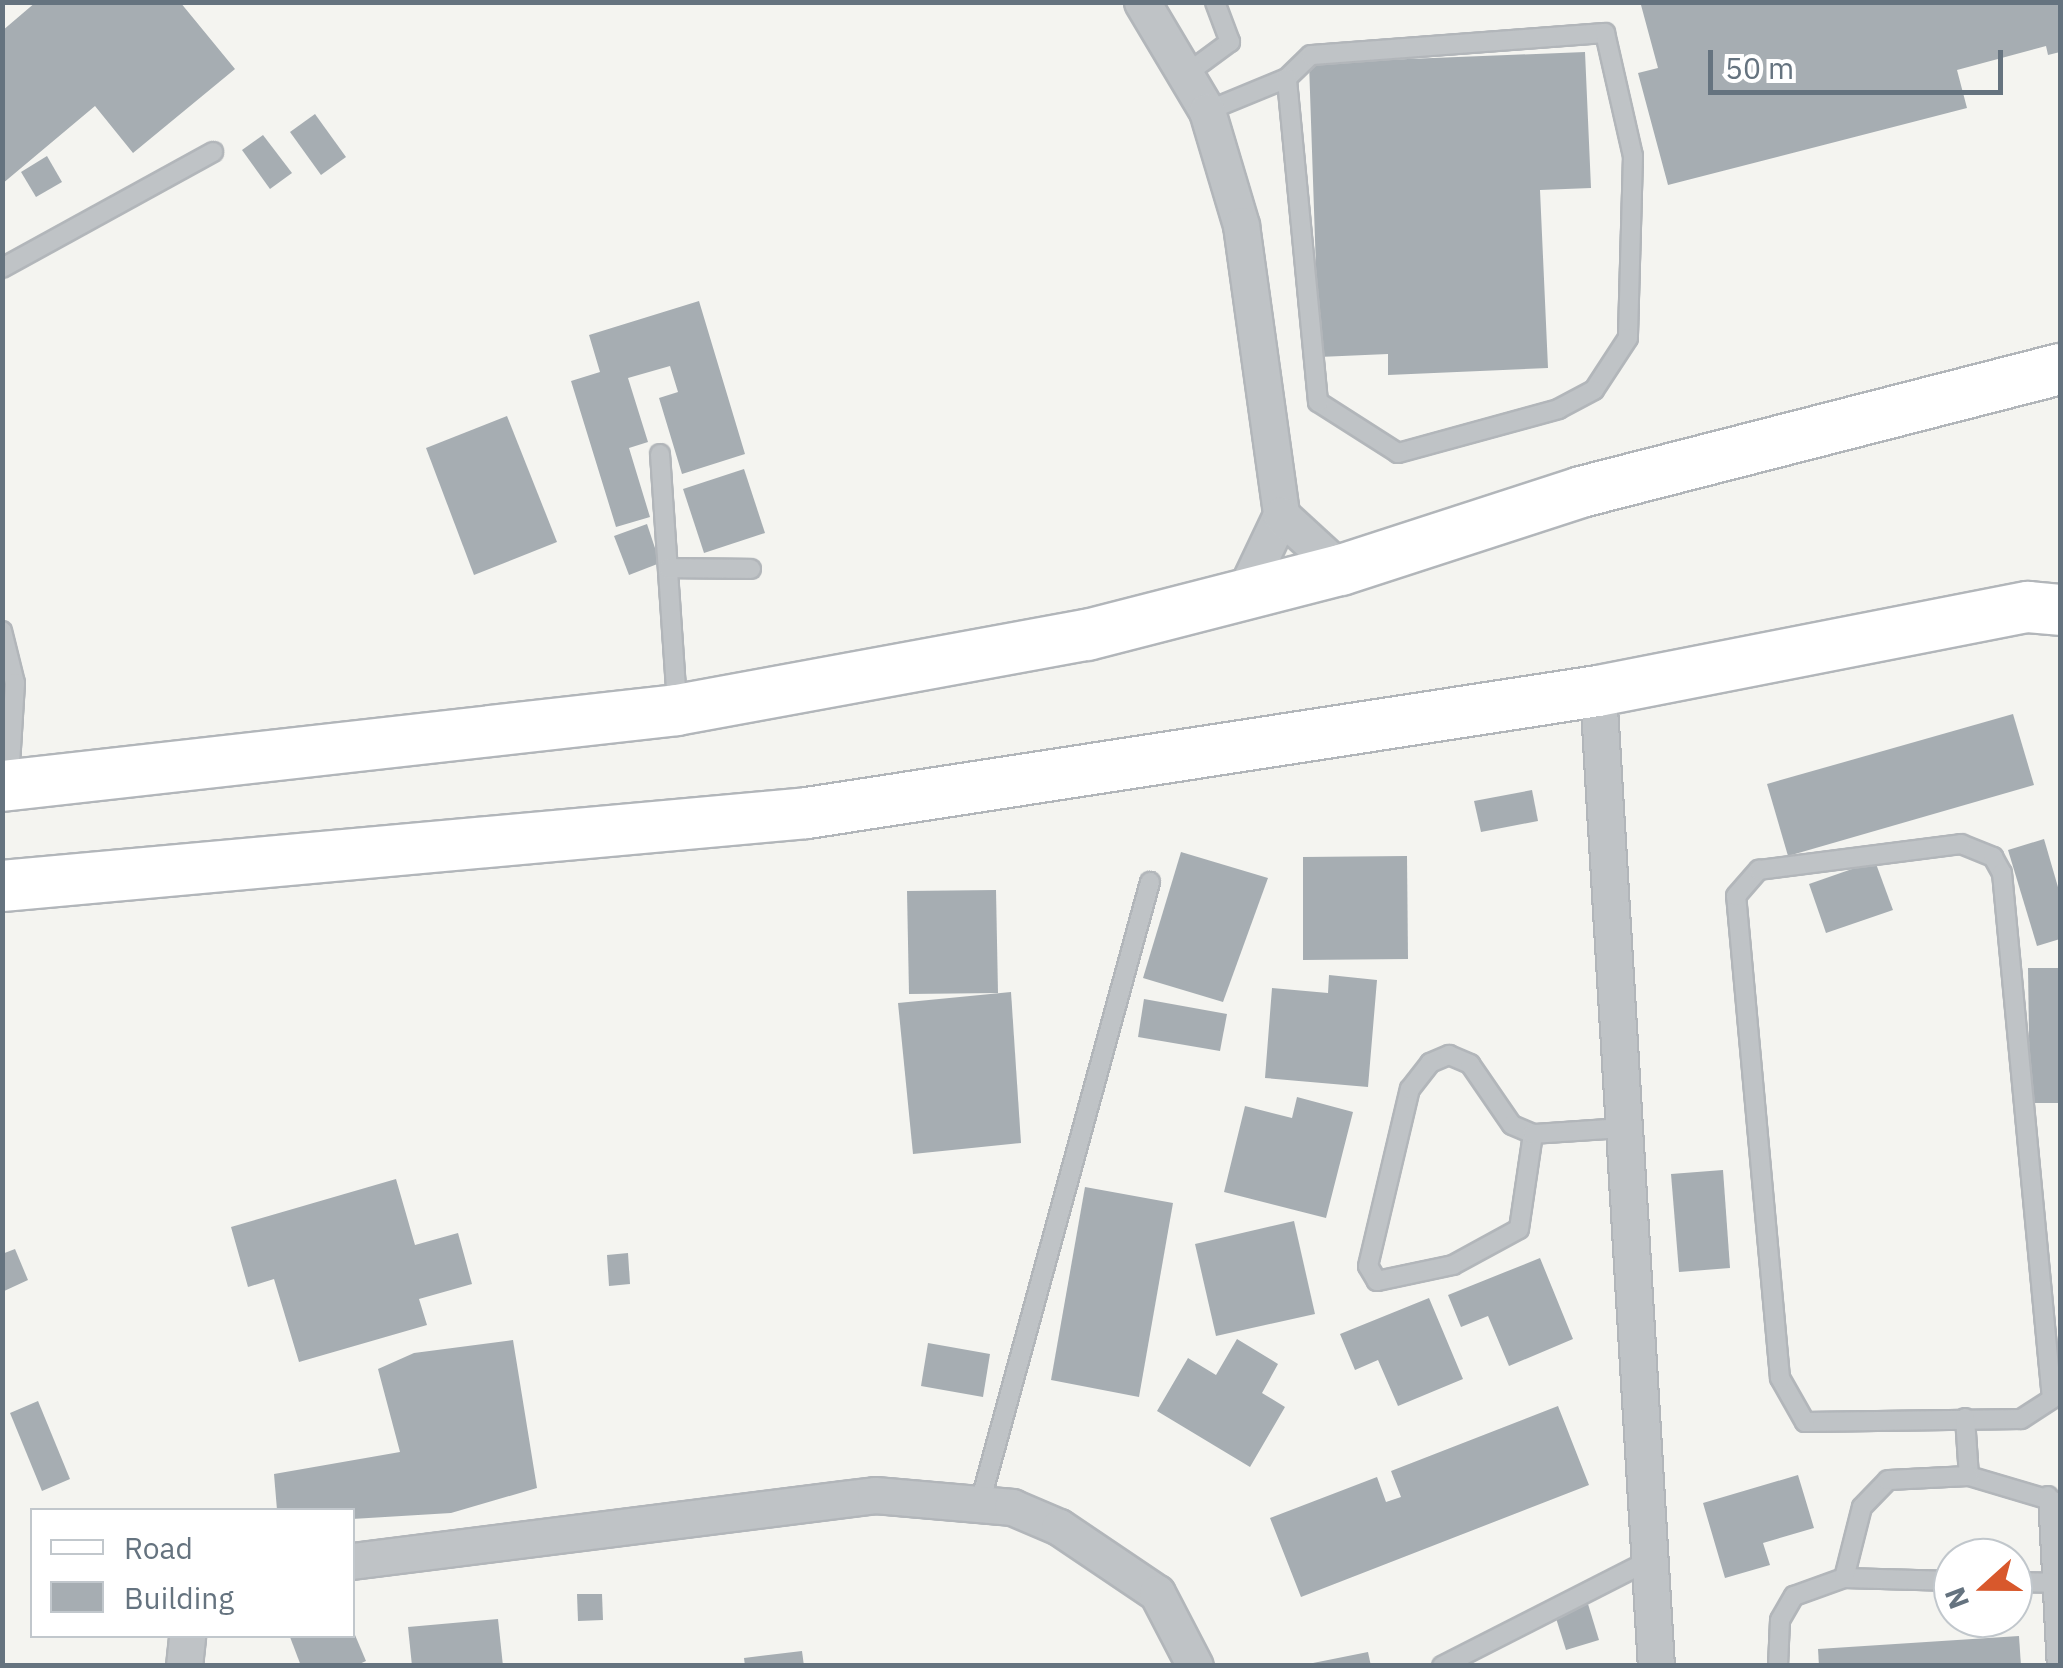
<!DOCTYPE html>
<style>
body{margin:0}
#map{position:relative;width:2063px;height:1668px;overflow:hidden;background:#f4f4f0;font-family:"IBM Plex Sans",sans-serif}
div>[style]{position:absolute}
.building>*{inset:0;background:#a6adb2}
.roads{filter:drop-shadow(2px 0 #b2b6ba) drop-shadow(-2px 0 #b2b6ba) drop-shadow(0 2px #b2b6ba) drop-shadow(0 -2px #b2b6ba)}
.lane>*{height:18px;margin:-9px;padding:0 9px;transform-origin:9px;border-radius:9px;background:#bfc3c6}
.street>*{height:35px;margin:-17.5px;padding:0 17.5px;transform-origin:17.5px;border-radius:17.5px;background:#bfc3c6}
.secondary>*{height:50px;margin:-25px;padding:0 25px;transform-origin:25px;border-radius:25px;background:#fff}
span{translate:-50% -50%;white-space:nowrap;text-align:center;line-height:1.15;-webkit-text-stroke:10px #fff;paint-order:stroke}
.frame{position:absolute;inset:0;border:5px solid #65737f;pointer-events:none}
.legend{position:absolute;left:30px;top:1508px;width:325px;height:130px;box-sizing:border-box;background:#fff;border:2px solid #c1c7cc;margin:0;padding:12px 18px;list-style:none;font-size:30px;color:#65737f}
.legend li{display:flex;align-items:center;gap:20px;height:50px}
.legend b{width:50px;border:2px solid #c1c7cc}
.north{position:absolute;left:1933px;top:1538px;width:100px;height:100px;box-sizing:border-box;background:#fff;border:2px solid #c1c7cc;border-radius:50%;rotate:249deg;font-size:28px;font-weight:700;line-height:40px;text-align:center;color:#65737f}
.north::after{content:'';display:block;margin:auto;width:35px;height:45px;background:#d8582c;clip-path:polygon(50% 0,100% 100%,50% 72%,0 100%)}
.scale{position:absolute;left:1708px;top:50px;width:295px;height:45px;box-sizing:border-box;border:5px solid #65737f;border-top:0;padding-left:12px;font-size:30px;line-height:35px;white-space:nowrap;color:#65737f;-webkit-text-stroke:8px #fff;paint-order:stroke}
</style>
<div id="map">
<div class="building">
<i style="clip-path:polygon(36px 2px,180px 2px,235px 69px,133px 153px,95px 106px,2px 184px,2px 31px)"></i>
<i style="clip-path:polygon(2060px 2px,2060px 52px,2048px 55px,2046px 46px,1957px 70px,1967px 108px,1668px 185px,1638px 73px,1658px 68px,1641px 5px)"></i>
<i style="clip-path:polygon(1585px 52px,1591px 188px,1540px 190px,1548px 368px,1388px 375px,1388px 354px,1319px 357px,1309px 63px)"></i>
<i style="clip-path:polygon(315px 114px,346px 157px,321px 175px,290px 132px)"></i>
<i style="clip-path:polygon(263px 135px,292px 173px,270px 189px,242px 150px)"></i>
<i style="clip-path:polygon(47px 156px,62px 182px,36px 197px,21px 172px)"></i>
<i style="clip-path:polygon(699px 301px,745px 454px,682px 474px,659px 398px,678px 392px,670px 366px,628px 378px,648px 442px,629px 448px,650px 517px,616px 527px,571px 381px,600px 372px,589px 335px)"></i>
<i style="clip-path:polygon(507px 416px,557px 542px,474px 575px,426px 448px)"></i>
<i style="clip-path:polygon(744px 469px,765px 533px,704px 553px,683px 489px)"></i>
<i style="clip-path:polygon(647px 524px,660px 563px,629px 575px,614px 536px)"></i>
<i style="clip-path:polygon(2013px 714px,2034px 785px,1788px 856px,1767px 784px)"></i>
<i style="clip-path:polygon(1532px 790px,1538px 821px,1481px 832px,1474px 801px)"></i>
<i style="clip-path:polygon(2044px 839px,2060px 894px,2060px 939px,2037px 946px,2008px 850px)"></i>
<i style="clip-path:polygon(1181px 852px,1268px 878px,1223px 1002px,1143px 978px)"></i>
<i style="clip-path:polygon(1407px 856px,1408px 959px,1303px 960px,1303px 857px)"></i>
<i style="clip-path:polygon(1875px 861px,1893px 910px,1826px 933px,1809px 884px)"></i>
<i style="clip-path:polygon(996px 890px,998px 993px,909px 994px,907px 891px)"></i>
<i style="clip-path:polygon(2028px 968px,2060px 968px,2060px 1103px,2030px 1103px)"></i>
<i style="clip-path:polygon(1329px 975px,1377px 980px,1368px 1087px,1265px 1078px,1272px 988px,1328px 993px)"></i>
<i style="clip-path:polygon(1011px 992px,1021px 1143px,913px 1154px,898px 1003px)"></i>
<i style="clip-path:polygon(1144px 999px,1227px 1014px,1220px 1051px,1138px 1037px)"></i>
<i style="clip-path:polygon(1297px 1097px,1353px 1112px,1326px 1218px,1224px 1192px,1245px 1106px,1292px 1118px)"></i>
<i style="clip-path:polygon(1723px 1170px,1730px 1268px,1679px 1272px,1671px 1174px)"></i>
<i style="clip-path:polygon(396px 1179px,415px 1245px,458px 1233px,472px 1284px,419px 1299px,427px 1325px,299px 1362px,274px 1279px,248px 1287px,231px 1227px)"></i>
<i style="clip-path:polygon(1085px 1187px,1173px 1203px,1139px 1397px,1051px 1380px)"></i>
<i style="clip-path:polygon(1294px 1221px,1315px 1314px,1216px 1336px,1195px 1244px)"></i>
<i style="clip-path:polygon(15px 1249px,28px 1280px,2px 1292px,2px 1254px)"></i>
<i style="clip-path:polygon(628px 1253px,630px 1284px,609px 1286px,607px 1255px)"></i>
<i style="clip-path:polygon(1540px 1258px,1573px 1339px,1509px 1366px,1488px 1316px,1461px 1327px,1448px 1295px)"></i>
<i style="clip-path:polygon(1429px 1298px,1463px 1379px,1398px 1406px,1378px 1360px,1355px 1370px,1340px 1334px)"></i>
<i style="clip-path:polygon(1237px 1339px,1278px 1364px,1262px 1393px,1285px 1407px,1250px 1467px,1157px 1411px,1188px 1358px,1216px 1375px)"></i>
<i style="clip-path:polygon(513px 1340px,537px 1488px,451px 1513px,352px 1519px,352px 1510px,277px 1510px,274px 1474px,400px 1452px,378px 1369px,414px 1353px)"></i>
<i style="clip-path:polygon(928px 1343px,990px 1354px,983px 1397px,921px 1386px)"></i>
<i style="clip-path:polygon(38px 1401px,70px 1479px,42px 1491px,10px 1413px)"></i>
<i style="clip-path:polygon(1558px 1406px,1589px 1485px,1301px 1597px,1270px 1518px,1377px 1477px,1386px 1502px,1401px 1497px,1391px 1471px)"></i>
<i style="clip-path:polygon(1798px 1475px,1814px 1528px,1763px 1543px,1770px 1565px,1725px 1578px,1703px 1503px)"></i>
<i style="clip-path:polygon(577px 1594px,602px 1594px,603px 1620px,578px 1621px)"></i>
<i style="clip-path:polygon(1588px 1604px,1599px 1640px,1566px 1650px,1555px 1615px)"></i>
<i style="clip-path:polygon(498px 1619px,503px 1666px,412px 1666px,408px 1627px)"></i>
<i style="clip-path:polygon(355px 1635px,366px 1661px,355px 1666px,301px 1666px,290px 1637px)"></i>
<i style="clip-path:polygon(2019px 1636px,2021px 1666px,1819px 1666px,1818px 1649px)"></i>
<i style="clip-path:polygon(802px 1651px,804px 1666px,745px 1666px,744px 1658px)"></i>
<i style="clip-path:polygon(1368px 1652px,1371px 1666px,1308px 1666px,1308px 1664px)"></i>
</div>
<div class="roads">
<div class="lane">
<i style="left:1185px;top:75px;width:56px;rotate:-36.3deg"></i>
<i style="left:1230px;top:42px;width:43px;rotate:-110.6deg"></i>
<i style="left:1207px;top:111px;width:87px;rotate:-22.4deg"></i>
<i style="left:1287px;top:78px;width:33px;rotate:-44deg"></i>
<i style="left:1311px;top:55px;width:295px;rotate:-4.3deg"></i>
<i style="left:1605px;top:33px;width:126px;rotate:77.2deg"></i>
<i style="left:1633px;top:156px;width:182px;rotate:91.6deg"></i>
<i style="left:1628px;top:338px;width:62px;rotate:123.2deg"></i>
<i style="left:1594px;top:390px;width:40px;rotate:152deg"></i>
<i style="left:1559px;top:409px;width:167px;rotate:164.7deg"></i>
<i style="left:1398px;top:453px;width:95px;rotate:-147.5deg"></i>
<i style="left:1318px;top:402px;width:325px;rotate:-95.5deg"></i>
<i style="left:2px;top:268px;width:241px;rotate:-28.8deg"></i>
<i style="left:660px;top:454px;width:252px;rotate:86.1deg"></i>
<i style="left:668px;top:568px;width:83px;rotate:0.7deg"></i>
<i style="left:2px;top:631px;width:54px;rotate:76deg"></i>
<i style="left:15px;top:683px;width:98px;rotate:93.5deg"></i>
<i style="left:1961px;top:844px;width:35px;rotate:22deg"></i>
<i style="left:1993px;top:857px;width:18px;rotate:61deg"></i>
<i style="left:2002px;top:873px;width:528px;rotate:84.57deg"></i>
<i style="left:2052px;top:1399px;width:37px;rotate:147deg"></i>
<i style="left:2021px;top:1419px;width:216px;rotate:179.2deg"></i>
<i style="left:1805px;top:1422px;width:51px;rotate:-119.6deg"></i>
<i style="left:1780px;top:1378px;width:484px;rotate:-95.2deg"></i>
<i style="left:1736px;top:896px;width:35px;rotate:-49deg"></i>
<i style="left:1759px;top:870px;width:204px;rotate:-7.3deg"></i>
<i style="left:1533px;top:1134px;width:96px;rotate:98.4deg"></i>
<i style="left:1519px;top:1229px;width:75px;rotate:151.4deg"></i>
<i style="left:1453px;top:1265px;width:78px;rotate:168.1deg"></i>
<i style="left:1377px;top:1281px;width:17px;rotate:-121deg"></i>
<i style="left:1368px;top:1266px;width:182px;rotate:-76.7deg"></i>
<i style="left:1410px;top:1089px;width:33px;rotate:-52deg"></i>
<i style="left:1430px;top:1063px;width:21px;rotate:-23deg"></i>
<i style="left:1449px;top:1055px;width:23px;rotate:23deg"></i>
<i style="left:1470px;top:1064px;width:74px;rotate:55.5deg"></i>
<i style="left:1512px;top:1125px;width:23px;rotate:23deg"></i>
<i style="left:1533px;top:1134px;width:88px;rotate:-3.9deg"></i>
<i style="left:1965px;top:1418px;width:58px;rotate:86.1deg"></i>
<i style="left:1969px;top:1476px;width:91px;rotate:16.6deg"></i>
<i style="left:2048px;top:1496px;width:170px;rotate:87deg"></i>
<i style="left:980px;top:1503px;width:644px;rotate:-74.69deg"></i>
<i style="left:1844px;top:1578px;width:109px;rotate:1.6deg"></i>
<i style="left:2013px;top:1582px;width:39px;rotate:1deg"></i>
<i style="left:1442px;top:1666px;width:231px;rotate:-27deg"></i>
<i style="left:1778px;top:1666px;width:46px;rotate:-87.5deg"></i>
<i style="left:1780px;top:1620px;width:28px;rotate:-60deg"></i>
<i style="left:1794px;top:1596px;width:53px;rotate:-19.8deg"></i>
<i style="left:1844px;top:1578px;width:73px;rotate:-75.8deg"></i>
<i style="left:1862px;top:1507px;width:37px;rotate:-46deg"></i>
<i style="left:1888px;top:1480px;width:81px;rotate:-2.8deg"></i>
</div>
<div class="street">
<i style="left:1142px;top:2px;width:127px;rotate:59.2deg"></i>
<i style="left:1207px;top:111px;width:119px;rotate:73.4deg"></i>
<i style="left:1241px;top:225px;width:293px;rotate:82.1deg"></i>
<i style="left:1281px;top:515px;width:91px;rotate:115.4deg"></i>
<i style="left:1281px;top:515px;width:81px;rotate:42.5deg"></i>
<i style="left:1598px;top:691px;width:977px;rotate:86.6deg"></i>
<i style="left:352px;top:1561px;width:527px;rotate:-7.19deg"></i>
<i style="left:875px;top:1495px;width:138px;rotate:5deg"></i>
<i style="left:1012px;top:1507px;width:51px;rotate:23.1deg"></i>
<i style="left:1059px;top:1527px;width:118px;rotate:34deg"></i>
<i style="left:1157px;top:1593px;width:82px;rotate:62.5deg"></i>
<i style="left:184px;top:1666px;width:30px;rotate:-84deg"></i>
</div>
<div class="secondary">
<i style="left:2px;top:786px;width:679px;rotate:-6.42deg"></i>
<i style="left:677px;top:710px;width:417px;rotate:-10.4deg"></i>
<i style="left:1087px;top:635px;width:262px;rotate:-14.4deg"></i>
<i style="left:1341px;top:570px;width:252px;rotate:-18deg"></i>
<i style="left:1581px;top:492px;width:495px;rotate:-14.4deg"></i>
<i style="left:2px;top:886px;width:808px;rotate:-5.18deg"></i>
<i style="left:807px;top:813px;width:800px;rotate:-8.77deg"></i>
<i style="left:1598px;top:691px;width:438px;rotate:-11.1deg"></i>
<i style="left:2028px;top:607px;width:32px;rotate:5deg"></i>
</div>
</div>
<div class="frame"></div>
<ul class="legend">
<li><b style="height:12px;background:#fff"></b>Road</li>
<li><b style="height:28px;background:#a6adb2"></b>Building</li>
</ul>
<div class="north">N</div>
<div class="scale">50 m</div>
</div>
